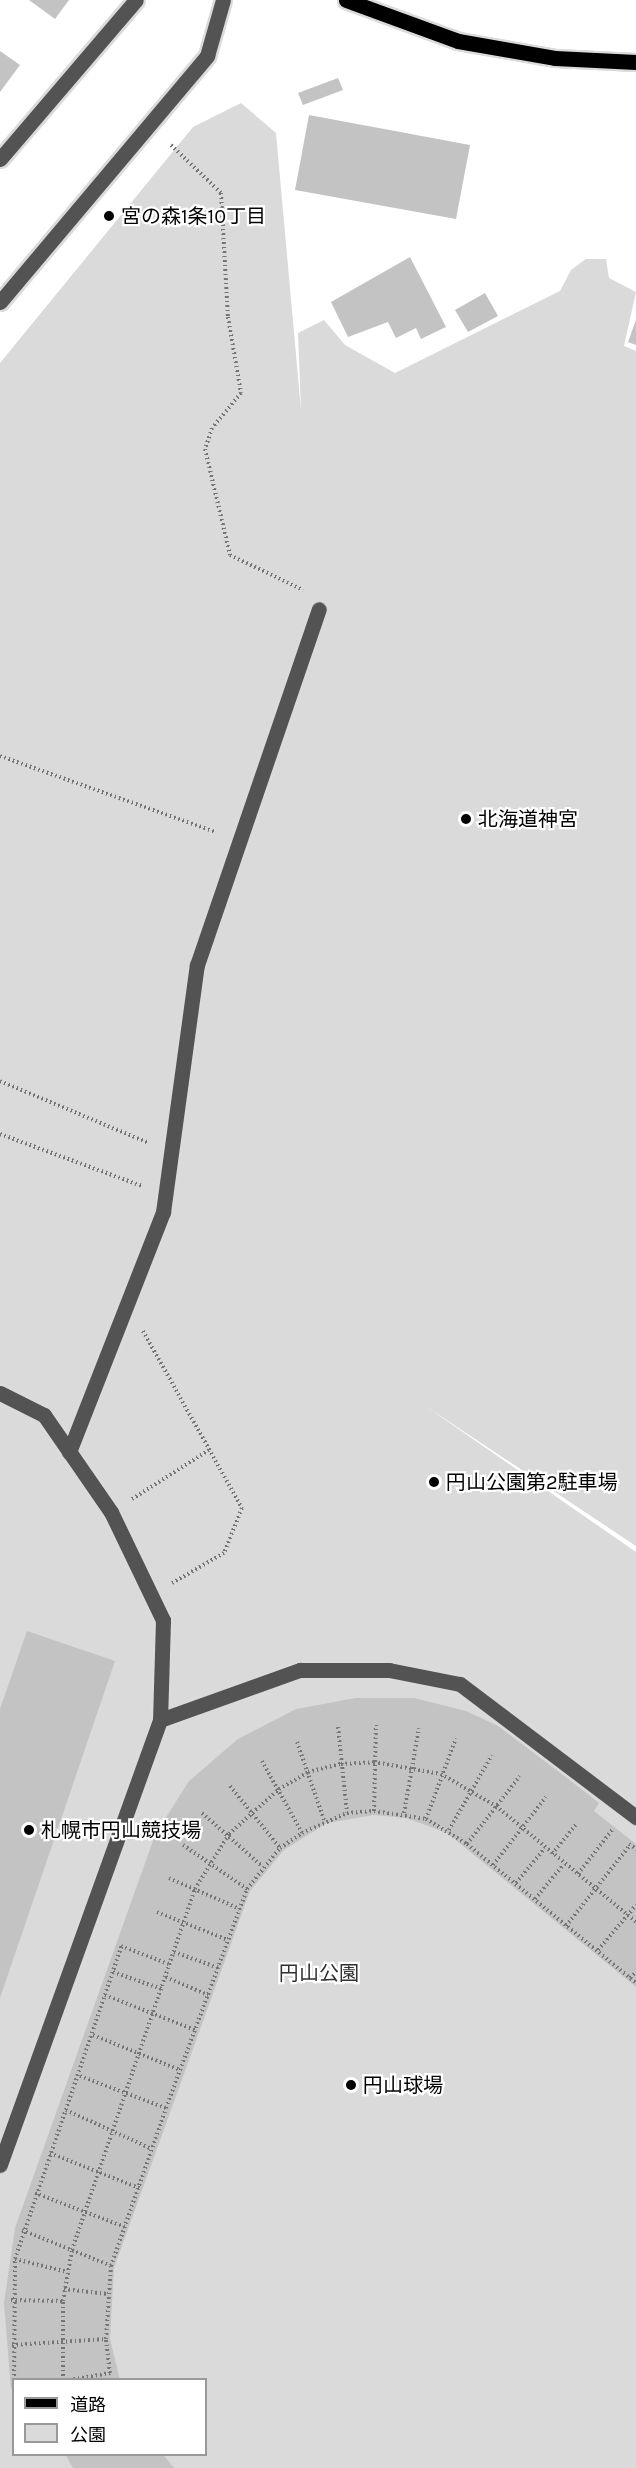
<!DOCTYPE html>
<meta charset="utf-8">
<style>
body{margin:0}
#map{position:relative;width:636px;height:2468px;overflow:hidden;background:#fff;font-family:Karla,"Noto Sans JP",sans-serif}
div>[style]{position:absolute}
.green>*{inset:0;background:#dadada}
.building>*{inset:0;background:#c3c3c3}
.path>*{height:4px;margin-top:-2px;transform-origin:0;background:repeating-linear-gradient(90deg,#757575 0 1.5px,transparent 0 4.5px)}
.roads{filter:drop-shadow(2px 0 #dbdbdb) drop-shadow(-2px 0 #dbdbdb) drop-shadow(0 2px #dbdbdb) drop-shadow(0 -2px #dbdbdb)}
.minor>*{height:15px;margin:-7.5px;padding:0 7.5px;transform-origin:7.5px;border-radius:7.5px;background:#535353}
.major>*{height:15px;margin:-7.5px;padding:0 7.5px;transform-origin:7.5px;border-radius:7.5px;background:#000}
.dots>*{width:16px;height:16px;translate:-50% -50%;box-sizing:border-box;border:3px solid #fff;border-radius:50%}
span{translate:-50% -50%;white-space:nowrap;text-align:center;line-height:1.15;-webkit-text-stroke:4.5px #fff;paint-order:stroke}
.poi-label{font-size:20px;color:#000}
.left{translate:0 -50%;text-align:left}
.park-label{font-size:20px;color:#313131}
.legend{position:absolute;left:12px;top:2378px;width:195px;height:78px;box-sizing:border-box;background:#fff;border:2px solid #999;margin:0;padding:8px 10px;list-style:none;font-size:18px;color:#000}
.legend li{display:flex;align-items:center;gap:12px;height:30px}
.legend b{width:30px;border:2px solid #999}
</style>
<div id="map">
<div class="green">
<i style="clip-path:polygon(evenodd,241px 103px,276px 133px,301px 410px,298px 333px,324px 320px,345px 345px,395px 373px,560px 291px,571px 270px,586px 259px,606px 259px,609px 278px,636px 292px,624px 346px,636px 351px,636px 1546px,424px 1405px,636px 1552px,636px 2468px,0 2468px,0 363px,193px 127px,241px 103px,14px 2380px,206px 2380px,206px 2454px,14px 2454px,14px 2380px)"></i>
</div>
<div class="building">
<i style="clip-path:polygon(29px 0,69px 0,55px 19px)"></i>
<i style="clip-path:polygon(0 51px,20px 65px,0 92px)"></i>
<i style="clip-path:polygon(338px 78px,343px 90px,303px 105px,298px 93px)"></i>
<i style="clip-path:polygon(309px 115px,470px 145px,456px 219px,295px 190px)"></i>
<i style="clip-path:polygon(410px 257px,446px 327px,421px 339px,416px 328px,396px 338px,388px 322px,348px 337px,331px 302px)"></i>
<i style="clip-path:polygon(485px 293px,498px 316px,468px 332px,455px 310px)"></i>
<i style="clip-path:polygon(636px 320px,636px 345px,628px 342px)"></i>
<i style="clip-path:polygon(27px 1631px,115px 1661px,0 1998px,0 1709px)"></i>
<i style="clip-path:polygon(356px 1698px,414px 1698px,466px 1711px,513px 1733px,599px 1803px,594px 1811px,636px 1844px,636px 1987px,447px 1833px,406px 1818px,374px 1815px,327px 1823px,284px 1850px,250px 1891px,114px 2268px,110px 2339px,120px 2380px,14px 2380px,11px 2390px,4px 2303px,15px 2228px,155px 1835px,189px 1781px,238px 1739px,296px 1709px)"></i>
<i style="clip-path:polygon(65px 2454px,163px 2454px,174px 2468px,73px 2468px)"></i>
</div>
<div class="path">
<i style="left:171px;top:145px;width:69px;rotate:43.8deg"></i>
<i style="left:221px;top:193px;width:124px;rotate:86.8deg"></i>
<i style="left:228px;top:317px;width:77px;rotate:80.3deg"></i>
<i style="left:241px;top:393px;width:45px;rotate:129.6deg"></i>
<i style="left:212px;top:428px;width:22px;rotate:108deg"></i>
<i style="left:205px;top:449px;width:109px;rotate:76.7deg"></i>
<i style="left:230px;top:555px;width:81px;rotate:25.6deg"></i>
<i style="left:0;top:756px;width:229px;rotate:19.4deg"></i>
<i style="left:0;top:1081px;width:161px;rotate:22.6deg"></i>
<i style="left:0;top:1134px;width:151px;rotate:20.1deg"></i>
<i style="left:143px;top:1331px;width:203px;rotate:60.8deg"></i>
<i style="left:242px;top:1508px;width:48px;rotate:111.8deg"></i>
<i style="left:224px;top:1553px;width:60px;rotate:150deg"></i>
<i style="left:132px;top:1499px;width:91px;rotate:-32.5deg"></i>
<i style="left:338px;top:1727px;width:86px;rotate:84deg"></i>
<i style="left:297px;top:1742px;width:83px;rotate:70.9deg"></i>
<i style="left:262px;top:1761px;width:82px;rotate:60.9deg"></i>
<i style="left:230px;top:1786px;width:80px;rotate:51.1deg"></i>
<i style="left:374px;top:1811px;width:86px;rotate:-88.7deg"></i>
<i style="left:202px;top:1813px;width:81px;rotate:41.5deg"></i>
<i style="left:404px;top:1813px;width:86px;rotate:-80deg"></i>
<i style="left:426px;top:1819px;width:86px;rotate:-69.7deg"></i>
<i style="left:449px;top:1830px;width:86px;rotate:-60.2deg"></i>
<i style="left:467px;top:1844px;width:86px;rotate:-52.1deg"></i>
<i style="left:629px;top:1844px;width:9px;rotate:36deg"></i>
<i style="left:183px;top:1845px;width:78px;rotate:34.5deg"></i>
<i style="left:552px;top:1854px;width:40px;rotate:-51deg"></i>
<i style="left:493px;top:1865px;width:86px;rotate:-52.1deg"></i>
<i style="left:578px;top:1874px;width:56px;rotate:-52.3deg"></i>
<i style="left:169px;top:1878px;width:77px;rotate:23.6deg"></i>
<i style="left:516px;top:1883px;width:45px;rotate:-50.4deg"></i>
<i style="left:535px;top:1899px;width:45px;rotate:-50.4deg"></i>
<i style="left:157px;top:1912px;width:76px;rotate:21.5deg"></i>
<i style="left:566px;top:1926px;width:103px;rotate:-51.7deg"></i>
<i style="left:121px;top:1946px;width:51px;rotate:20.6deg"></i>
<i style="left:598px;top:1950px;width:59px;rotate:-49.8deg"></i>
<i style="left:174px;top:1952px;width:48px;rotate:19.6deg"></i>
<i style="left:113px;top:1972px;width:52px;rotate:19.1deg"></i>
<i style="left:166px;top:1977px;width:46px;rotate:23.2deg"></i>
<i style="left:630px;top:1978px;width:8px;rotate:-45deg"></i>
<i style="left:105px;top:1995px;width:97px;rotate:21.3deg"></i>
<i style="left:93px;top:2035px;width:94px;rotate:21.9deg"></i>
<i style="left:80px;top:2076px;width:92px;rotate:20.4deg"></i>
<i style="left:66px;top:2110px;width:94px;rotate:24.4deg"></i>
<i style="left:50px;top:2153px;width:96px;rotate:21.5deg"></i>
<i style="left:35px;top:2193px;width:96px;rotate:20.7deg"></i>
<i style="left:22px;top:2230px;width:96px;rotate:22deg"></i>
<i style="left:15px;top:2259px;width:54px;rotate:14deg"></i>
<i style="left:64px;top:2289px;width:44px;rotate:6.5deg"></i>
<i style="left:11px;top:2300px;width:52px;rotate:1.1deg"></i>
<i style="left:12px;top:2345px;width:94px;rotate:-3.7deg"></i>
<i style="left:14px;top:2380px;width:121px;rotate:-89.5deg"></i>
<i style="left:15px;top:2259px;width:333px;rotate:-71.2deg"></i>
<i style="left:63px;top:2380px;width:79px;rotate:-90deg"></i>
<i style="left:63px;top:2301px;width:52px;rotate:-80deg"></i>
<i style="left:72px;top:2250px;width:381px;rotate:-71.2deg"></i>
<i style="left:195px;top:1889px;width:65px;rotate:-58.3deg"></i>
<i style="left:229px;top:1834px;width:67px;rotate:-42deg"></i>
<i style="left:279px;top:1789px;width:34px;rotate:-30deg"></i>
<i style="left:308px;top:1772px;width:34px;rotate:-14deg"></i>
<i style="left:341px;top:1764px;width:33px;rotate:-3deg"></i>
<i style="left:374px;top:1762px;width:68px;rotate:10.2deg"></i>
<i style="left:441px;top:1774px;width:64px;rotate:30.2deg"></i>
<i style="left:496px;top:1806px;width:182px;rotate:39.6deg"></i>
<i style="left:69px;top:2380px;width:42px;rotate:-9.7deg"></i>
<i style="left:110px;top:2373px;width:34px;rotate:-97deg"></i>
<i style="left:106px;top:2339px;width:73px;rotate:-86.1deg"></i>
<i style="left:111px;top:2266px;width:167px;rotate:-70.8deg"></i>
<i style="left:166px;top:2108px;width:233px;rotate:-69.7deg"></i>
<i style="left:247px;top:1889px;width:53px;rotate:-51.2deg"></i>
<i style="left:280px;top:1848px;width:27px;rotate:-34deg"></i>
<i style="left:302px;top:1833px;width:49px;rotate:-24deg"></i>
<i style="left:347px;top:1813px;width:27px;rotate:-4deg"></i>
<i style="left:374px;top:1811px;width:53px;rotate:8.7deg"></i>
<i style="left:426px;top:1819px;width:48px;rotate:31.4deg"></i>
<i style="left:467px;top:1844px;width:219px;rotate:39.4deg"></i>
</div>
<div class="roads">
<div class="minor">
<i style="left:0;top:159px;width:209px;rotate:-49.5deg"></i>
<i style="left:0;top:302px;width:322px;rotate:-49.9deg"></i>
<i style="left:207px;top:56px;width:58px;rotate:-74.1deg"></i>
<i style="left:0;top:1393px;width:49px;rotate:26.6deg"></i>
<i style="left:44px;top:1415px;width:118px;rotate:55.4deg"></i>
<i style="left:111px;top:1512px;width:120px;rotate:64.3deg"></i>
<i style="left:163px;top:1620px;width:100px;rotate:91.7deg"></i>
<i style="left:160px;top:1720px;width:473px;rotate:109.8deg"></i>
<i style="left:69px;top:1452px;width:258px;rotate:-68.6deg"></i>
<i style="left:163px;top:1212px;width:249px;rotate:-82.2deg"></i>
<i style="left:197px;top:965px;width:376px;rotate:-71.1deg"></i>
<i style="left:160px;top:1720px;width:149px;rotate:-19.7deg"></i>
<i style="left:300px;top:1670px;width:89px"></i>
<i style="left:389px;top:1670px;width:72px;rotate:11.2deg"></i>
<i style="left:460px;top:1684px;width:221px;rotate:37.1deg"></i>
</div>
<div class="major">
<i style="left:346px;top:0;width:119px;rotate:20.1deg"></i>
<i style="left:458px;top:41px;width:98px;rotate:9.9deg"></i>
<i style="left:555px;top:58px;width:81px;rotate:2.8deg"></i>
</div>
</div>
<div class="dots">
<i style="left:109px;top:216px;background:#000"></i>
<i style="left:466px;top:819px;background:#000"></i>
<i style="left:434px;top:1482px;background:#000"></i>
<i style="left:29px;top:1830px;background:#000"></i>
<i style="left:351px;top:2085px;background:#000"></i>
</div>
<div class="poi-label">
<span class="left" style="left:121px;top:216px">宮の森1条10丁目</span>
<span class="left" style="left:478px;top:819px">北海道神宮</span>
<span class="left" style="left:446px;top:1482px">円山公園第2駐車場</span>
<span class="left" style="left:41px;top:1830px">札幌市円山競技場</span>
<span class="left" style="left:363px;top:2085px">円山球場</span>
</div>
<div class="park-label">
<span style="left:319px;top:1973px">円山公園</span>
</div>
<ul class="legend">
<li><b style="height:8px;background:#000"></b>道路</li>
<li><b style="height:16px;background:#dadada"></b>公園</li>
</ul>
</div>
